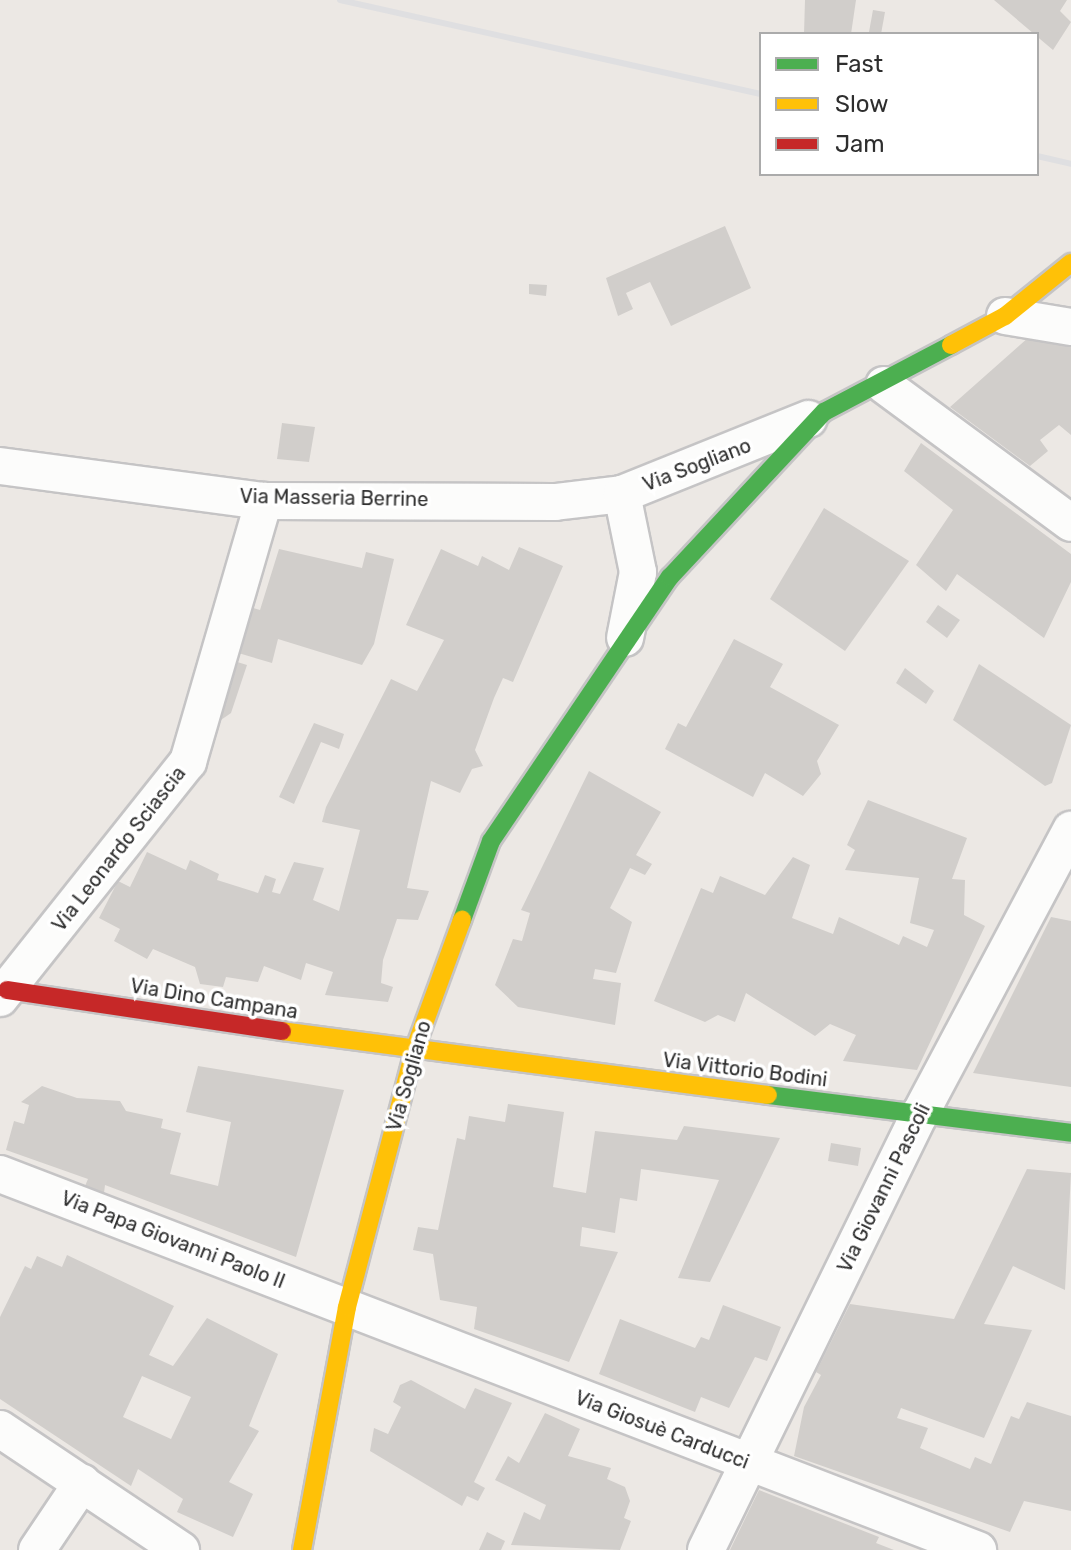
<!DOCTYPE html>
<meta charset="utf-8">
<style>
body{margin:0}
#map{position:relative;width:1071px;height:1550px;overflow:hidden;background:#ece8e4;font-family:Rubik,sans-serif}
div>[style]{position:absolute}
.building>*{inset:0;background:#d1cecb}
.roads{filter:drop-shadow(2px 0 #c5c4c5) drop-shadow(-2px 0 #c5c4c5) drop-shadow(0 2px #c5c4c5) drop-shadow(0 -2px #c5c4c5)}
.street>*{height:36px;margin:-18px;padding:0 18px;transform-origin:18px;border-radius:18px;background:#fcfcfb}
.fast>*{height:18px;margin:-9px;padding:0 9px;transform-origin:9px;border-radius:9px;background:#4caf50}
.slow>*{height:18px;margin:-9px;padding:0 9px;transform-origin:9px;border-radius:9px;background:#ffc107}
.jam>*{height:18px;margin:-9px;padding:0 9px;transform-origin:9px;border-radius:9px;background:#c62828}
.rail>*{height:6px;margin:-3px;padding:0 3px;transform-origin:3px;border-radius:3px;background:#dfdfe1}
span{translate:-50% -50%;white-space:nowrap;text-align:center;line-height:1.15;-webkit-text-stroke:7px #fff;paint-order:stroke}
.street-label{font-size:20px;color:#2e2e2e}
.legend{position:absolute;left:759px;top:32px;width:280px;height:144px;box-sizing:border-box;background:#fff;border:2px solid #ababab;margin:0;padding:10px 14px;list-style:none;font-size:24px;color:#2e2e2e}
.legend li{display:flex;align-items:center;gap:16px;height:40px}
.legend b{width:40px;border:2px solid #ababab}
</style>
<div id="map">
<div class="building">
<i style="clip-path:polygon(805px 0,856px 0,851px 34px,804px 34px)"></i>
<i style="clip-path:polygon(994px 0,1067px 0,1060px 11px,1071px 22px,1053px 50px)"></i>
<i style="clip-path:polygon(873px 10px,885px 12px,881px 34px,869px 32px)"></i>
<i style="clip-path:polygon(725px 226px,751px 288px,671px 326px,650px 282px,626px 293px,633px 309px,618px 316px,606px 278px)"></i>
<i style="clip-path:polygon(529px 284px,547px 285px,546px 296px,529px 294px)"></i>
<i style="clip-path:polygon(1029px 337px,1071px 344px,1071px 435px,1059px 425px,1040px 440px,1048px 451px,1030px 466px,950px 407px)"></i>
<i style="clip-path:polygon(282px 423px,315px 427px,309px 462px,277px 459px)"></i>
<i style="clip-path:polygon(921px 443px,1071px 554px,1071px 582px,1044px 638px,957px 574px,946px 591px,916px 565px,953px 510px,904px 471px)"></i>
<i style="clip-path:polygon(824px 508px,909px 561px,845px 651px,770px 599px)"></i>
<i style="clip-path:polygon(519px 547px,563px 566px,513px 682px,503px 678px,494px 698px,475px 750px,483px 766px,472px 769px,460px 793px,431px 781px,407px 888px,429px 891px,418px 920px,397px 919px,383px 960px,381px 983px,393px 987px,388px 1002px,325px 995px,333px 972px,306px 963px,301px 980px,264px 966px,258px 982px,226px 977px,223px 987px,200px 984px,195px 967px,153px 949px,147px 959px,114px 941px,120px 929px,99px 918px,118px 881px,130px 887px,147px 852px,186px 870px,190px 860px,219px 874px,217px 880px,258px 893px,265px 875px,276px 879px,272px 892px,280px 894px,294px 862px,324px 868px,313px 900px,339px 911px,360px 830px,322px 822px,326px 807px,391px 679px,417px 691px,444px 640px,406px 625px,441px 549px,478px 566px,482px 556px,509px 570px)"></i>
<i style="clip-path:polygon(279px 549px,362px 568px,366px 552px,394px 559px,374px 644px,362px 665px,278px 639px,272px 663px,235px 652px,250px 607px,260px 610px)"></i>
<i style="clip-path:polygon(938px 605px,960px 620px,947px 638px,926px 622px)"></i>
<i style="clip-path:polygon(734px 639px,783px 664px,770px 687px,839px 725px,817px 761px,821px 774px,803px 796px,765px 773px,753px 797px,665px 749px,678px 723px,686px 727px)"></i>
<i style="clip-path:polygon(234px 661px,247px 665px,231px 713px,218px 722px)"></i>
<i style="clip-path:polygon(979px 664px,1071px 725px,1052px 783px,1045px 786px,953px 720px)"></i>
<i style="clip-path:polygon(905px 668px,934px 691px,926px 704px,896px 683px)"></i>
<i style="clip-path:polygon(314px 723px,344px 734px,339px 749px,321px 742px,294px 804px,279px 797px)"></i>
<i style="clip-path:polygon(589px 771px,661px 812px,636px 855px,652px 864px,645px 875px,630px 868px,610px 908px,632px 922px,616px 973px,595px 969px,593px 979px,621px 983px,615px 1025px,518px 1007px,495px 985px,513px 939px,522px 941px,530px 913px,521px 910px)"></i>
<i style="clip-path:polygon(868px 800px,967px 838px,952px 879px,965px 880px,964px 915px,985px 926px,917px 1070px,843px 1061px,856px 1035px,830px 1024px,815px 1036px,746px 993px,735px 1022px,718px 1015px,705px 1022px,654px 1001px,701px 888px,713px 893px,720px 876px,765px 895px,793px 857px,810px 865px,792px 918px,833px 934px,839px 917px,899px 945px,903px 936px,927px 947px,934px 930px,910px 923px,919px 878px,845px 870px,855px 850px,847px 845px)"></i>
<i style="clip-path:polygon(1051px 917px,1071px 921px,1071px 1087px,973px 1073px)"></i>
<i style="clip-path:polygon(198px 1066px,344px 1090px,296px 1257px,105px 1185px,104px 1193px,85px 1186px,88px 1179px,6px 1150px,14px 1121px,24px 1124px,29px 1105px,21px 1102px,42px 1086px,77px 1098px,120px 1101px,126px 1111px,163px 1119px,161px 1128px,181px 1133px,170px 1174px,218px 1186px,231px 1122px,186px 1112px)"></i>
<i style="clip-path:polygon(508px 1104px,564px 1112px,553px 1187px,586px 1193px,595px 1131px,677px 1140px,684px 1126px,780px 1138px,710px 1282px,678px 1278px,719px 1180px,641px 1169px,637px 1201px,620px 1198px,615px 1233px,582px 1227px,580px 1246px,618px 1252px,569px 1362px,474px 1329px,477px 1307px,440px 1300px,433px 1254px,413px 1250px,418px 1227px,438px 1230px,457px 1138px,465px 1140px,469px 1116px,505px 1122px)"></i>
<i style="clip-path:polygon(831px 1143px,861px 1148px,858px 1166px,828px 1161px)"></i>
<i style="clip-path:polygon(1027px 1169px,1071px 1173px,1065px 1290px,1013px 1266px,984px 1324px,1032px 1330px,984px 1438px,901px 1408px,897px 1418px,928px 1428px,920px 1448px,970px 1469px,975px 1457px,991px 1464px,1011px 1416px,1019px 1419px,1027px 1402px,1071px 1416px,1071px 1511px,1024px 1501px,1010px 1532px,794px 1456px,804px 1407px,821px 1375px,816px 1372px,850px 1304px,954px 1319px)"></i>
<i style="clip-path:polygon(evenodd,67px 1255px,174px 1306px,149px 1355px,173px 1366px,207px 1318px,278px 1354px,249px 1426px,259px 1431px,229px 1482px,253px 1494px,233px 1537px,177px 1512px,183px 1499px,138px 1469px,131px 1486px,0 1399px,0 1317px,25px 1266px,31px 1269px,37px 1256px,62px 1267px,67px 1255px,142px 1376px,191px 1397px,171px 1439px,123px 1417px,142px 1376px)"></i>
<i style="clip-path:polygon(723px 1305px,781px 1327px,767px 1361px,755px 1357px,729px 1408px,701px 1397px,695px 1412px,599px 1374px,620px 1319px,695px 1348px,701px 1337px,709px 1340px)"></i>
<i style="clip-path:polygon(411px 1380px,465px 1409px,475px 1388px,512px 1403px,474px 1482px,485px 1488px,478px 1501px,467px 1496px,462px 1506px,370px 1451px,374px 1428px,388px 1434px,401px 1407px,393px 1402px,400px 1385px)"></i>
<i style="clip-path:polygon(545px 1413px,580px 1429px,568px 1456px,611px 1468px,607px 1479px,625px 1487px,630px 1501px,624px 1518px,631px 1521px,620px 1550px,511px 1545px,524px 1512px,540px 1520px,546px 1505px,495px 1480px,508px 1456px,519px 1463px)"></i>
<i style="clip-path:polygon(759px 1490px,879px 1537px,876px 1543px,894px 1550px,730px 1550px)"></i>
<i style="clip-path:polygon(487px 1532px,505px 1541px,501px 1550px,479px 1550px)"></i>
</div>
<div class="roads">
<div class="street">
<i style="left:1005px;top:316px;width:67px;rotate:9.5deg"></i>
<i style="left:884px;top:385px;width:232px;rotate:36.4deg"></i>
<i style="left:0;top:466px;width:266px;rotate:7.6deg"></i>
<i style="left:264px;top:501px;width:291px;rotate:0.2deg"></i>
<i style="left:555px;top:502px;width:67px;rotate:-6.8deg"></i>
<i style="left:622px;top:494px;width:201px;rotate:-21.9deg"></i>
<i style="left:622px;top:494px;width:80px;rotate:78.4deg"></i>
<i style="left:638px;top:572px;width:67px;rotate:101.1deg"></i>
<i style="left:0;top:998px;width:302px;rotate:-51.5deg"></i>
<i style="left:188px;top:762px;width:272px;rotate:-73.8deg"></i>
<i style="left:0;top:1174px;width:1048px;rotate:21.03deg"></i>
<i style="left:0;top:1429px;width:218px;rotate:33.8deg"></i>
<i style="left:37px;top:1550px;width:81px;rotate:-56.1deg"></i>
<i style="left:706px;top:1550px;width:486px;rotate:-63.9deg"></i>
<i style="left:920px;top:1114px;width:322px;rotate:-62deg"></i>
</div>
<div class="fast">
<i style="left:462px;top:920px;width:84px;rotate:-69.8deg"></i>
<i style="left:491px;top:841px;width:319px;rotate:-55.9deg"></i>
<i style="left:670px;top:577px;width:226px;rotate:-47deg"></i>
<i style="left:824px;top:412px;width:144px;rotate:-27.8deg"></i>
<i style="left:768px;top:1095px;width:305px;rotate:7.1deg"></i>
</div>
<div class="slow">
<i style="left:951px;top:345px;width:61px;rotate:-28.2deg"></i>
<i style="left:1005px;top:316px;width:85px;rotate:-38.8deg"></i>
<i style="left:282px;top:1031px;width:490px;rotate:7.5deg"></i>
<i style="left:302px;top:1550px;width:247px;rotate:-79.5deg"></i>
<i style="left:347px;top:1307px;width:265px;rotate:-75.3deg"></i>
<i style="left:414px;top:1051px;width:140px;rotate:-69.9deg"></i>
</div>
<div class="jam">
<i style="left:7px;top:990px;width:278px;rotate:8.5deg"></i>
</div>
</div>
<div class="rail">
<i style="left:340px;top:0;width:431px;rotate:12.6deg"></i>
<i style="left:1037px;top:156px;width:35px;rotate:13deg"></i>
</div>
<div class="street-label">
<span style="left:697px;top:465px;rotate:-21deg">Via Sogliano</span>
<span style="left:334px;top:498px;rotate:1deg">Via Masseria Berrine</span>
<span style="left:119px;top:849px;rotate:-52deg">Via Leonardo Sciascia</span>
<span style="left:214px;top:999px;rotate:9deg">Via Dino Campana</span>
<span style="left:745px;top:1070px;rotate:7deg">Via Vittorio Bodini</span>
<span style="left:409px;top:1076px;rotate:-74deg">Via Sogliano</span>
<span style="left:884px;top:1188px;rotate:-64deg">Via Giovanni Pascoli</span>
<span style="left:173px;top:1240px;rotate:21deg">Via Papa Giovanni Paolo II</span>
<span style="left:662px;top:1430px;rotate:21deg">Via Giosuè Carducci</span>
</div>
<ul class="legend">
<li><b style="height:10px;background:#4caf50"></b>Fast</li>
<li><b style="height:10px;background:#ffc107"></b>Slow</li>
<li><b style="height:10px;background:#c62828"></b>Jam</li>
</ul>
</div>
